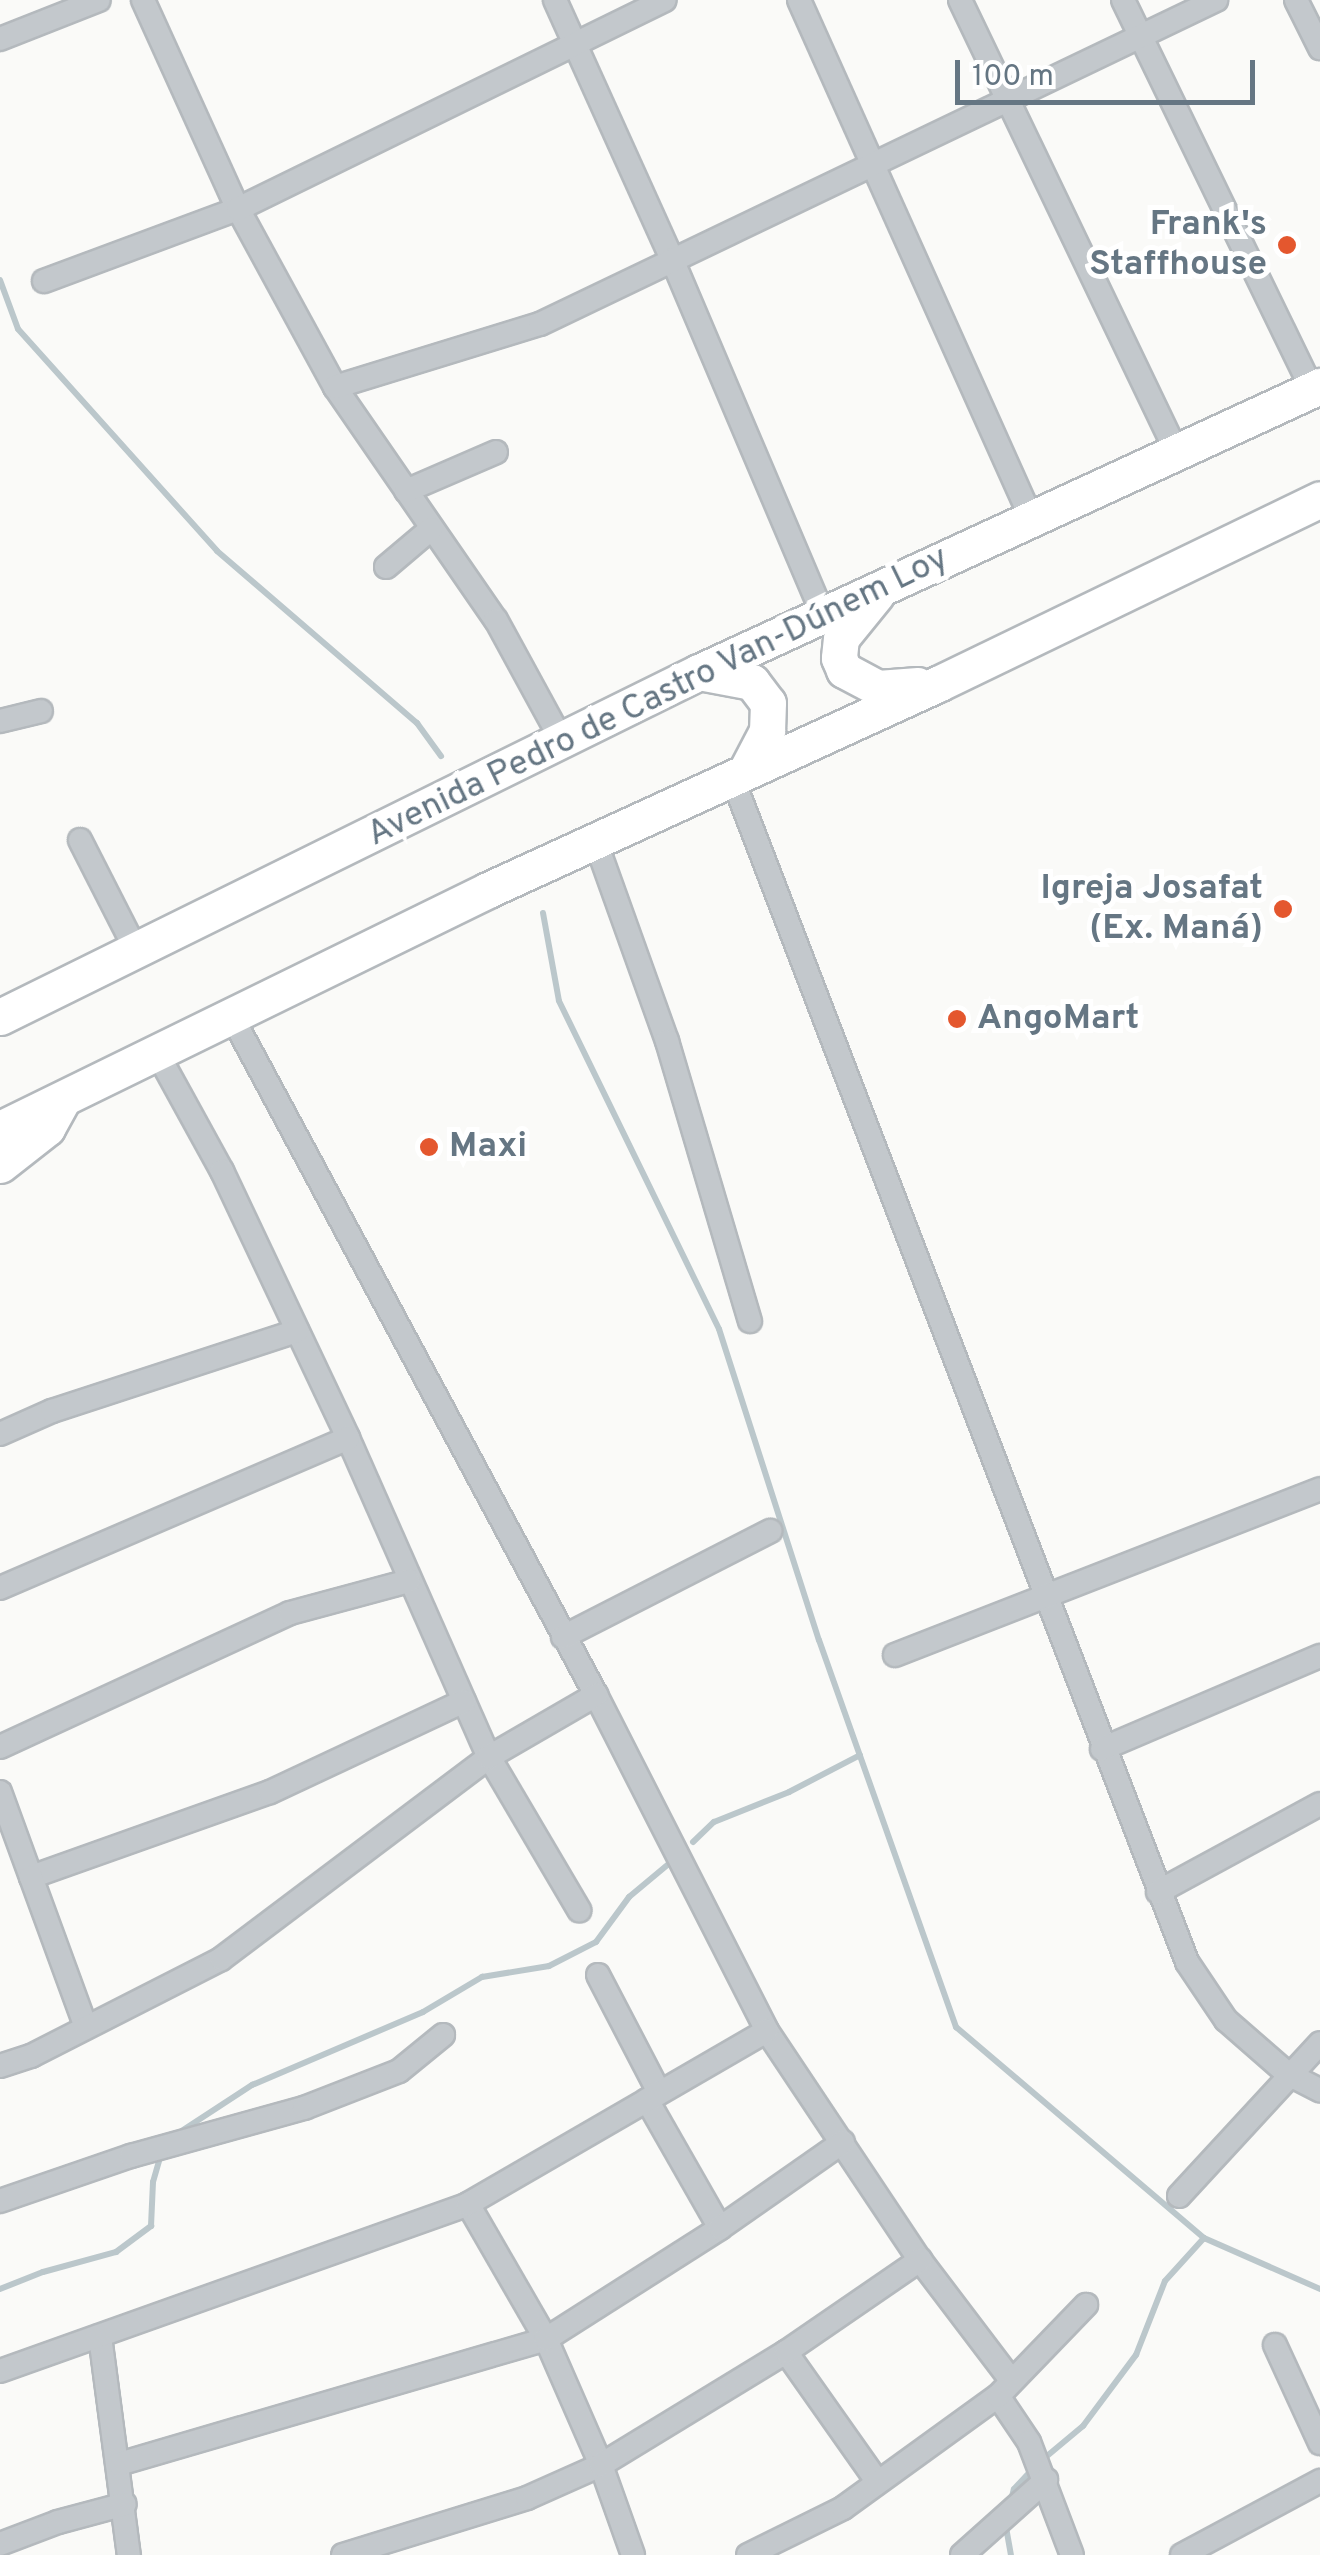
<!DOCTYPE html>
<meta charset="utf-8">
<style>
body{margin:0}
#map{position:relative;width:1320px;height:2555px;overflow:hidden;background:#fafaf8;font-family:Overpass,sans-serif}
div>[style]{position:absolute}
.stream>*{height:6px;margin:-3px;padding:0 3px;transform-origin:3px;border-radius:3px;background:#bbc7cb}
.roads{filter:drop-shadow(2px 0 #b4b9bd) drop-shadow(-2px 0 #b4b9bd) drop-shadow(0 2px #b4b9bd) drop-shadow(0 -2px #b4b9bd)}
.minor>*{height:22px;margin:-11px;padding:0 11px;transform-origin:11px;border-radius:11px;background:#c3c8cc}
.highway>*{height:35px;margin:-17.5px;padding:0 17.5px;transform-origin:17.5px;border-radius:17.5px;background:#fff}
.dots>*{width:28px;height:28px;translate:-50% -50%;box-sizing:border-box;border:5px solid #fff;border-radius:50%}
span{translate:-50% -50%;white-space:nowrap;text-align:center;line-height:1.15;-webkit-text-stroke:10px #fff;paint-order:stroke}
.poi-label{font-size:35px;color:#657683;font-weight:700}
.right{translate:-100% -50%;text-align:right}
.left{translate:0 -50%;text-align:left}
.street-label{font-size:35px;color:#657683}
.scale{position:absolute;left:955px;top:60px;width:300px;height:45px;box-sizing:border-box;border:5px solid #657683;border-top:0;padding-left:12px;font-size:30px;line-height:35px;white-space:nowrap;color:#657683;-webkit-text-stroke:8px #fff;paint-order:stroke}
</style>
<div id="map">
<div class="stream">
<i style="left:0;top:280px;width:52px;rotate:69.8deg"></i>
<i style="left:18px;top:329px;width:298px;rotate:48.1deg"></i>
<i style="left:217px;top:551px;width:264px;rotate:40.7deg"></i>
<i style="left:417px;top:723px;width:41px;rotate:54deg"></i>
<i style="left:543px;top:913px;width:89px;rotate:79.7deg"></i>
<i style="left:559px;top:1001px;width:365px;rotate:64deg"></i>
<i style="left:719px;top:1329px;width:327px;rotate:72.2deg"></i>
<i style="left:819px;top:1640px;width:411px;rotate:70.5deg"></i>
<i style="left:956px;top:2027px;width:326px;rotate:40.4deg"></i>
<i style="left:1204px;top:2238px;width:127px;rotate:23.7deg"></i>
<i style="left:693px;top:1842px;width:29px;rotate:-44deg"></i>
<i style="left:714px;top:1822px;width:81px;rotate:-21.8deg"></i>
<i style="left:789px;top:1792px;width:80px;rotate:-27.5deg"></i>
<i style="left:177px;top:2134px;width:90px;rotate:-33.2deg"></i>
<i style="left:252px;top:2085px;width:186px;rotate:-23.1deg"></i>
<i style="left:423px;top:2012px;width:69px;rotate:-30.7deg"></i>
<i style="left:482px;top:1977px;width:68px;rotate:-9.3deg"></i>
<i style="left:549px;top:1966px;width:53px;rotate:-27.1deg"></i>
<i style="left:596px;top:1942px;width:56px;rotate:-53.7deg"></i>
<i style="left:629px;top:1897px;width:55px;rotate:-39.8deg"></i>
<i style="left:0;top:2289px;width:46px;rotate:-21.6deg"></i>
<i style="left:43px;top:2272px;width:76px;rotate:-15.3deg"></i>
<i style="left:116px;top:2252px;width:44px;rotate:-36.6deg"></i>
<i style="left:151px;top:2226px;width:44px;rotate:-87.4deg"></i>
<i style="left:153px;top:2182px;width:29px;rotate:-74deg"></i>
<i style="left:1041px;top:2461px;width:55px;rotate:-39.8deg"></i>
<i style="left:1083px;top:2426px;width:89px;rotate:-53.3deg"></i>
<i style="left:1136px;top:2355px;width:79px;rotate:-68.6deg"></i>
<i style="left:1165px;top:2281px;width:58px;rotate:-47.8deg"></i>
<i style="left:1011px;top:2500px;width:11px;rotate:-75deg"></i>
<i style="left:1014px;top:2489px;width:26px;rotate:-47deg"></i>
<i style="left:1006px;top:2527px;width:28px;rotate:80deg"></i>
</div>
<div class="roads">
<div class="minor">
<i style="left:143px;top:0;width:230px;rotate:65.6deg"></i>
<i style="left:238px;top:209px;width:203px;rotate:61.4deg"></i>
<i style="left:335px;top:387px;width:283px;rotate:55.4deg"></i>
<i style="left:496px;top:620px;width:138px;rotate:61.4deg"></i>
<i style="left:555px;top:0;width:284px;rotate:65.7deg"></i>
<i style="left:672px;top:259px;width:386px;rotate:67deg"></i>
<i style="left:799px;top:0;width:570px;rotate:65.86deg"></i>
<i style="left:960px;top:0;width:502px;rotate:64.4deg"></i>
<i style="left:1123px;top:0;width:432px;rotate:64.1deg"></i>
<i style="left:1296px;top:0;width:54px;rotate:63.4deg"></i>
<i style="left:0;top:39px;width:106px;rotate:-21.5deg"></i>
<i style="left:44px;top:281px;width:207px;rotate:-20.4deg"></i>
<i style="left:238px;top:209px;width:475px;rotate:-26.1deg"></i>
<i style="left:335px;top:387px;width:214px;rotate:-17.1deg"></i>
<i style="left:540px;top:324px;width:750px;rotate:-25.61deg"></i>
<i style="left:406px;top:491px;width:98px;rotate:-23.4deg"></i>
<i style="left:386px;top:567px;width:59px;rotate:-40.2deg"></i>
<i style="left:0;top:721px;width:42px;rotate:-13.7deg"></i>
<i style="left:732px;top:777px;width:1269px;rotate:68.99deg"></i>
<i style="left:1187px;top:1962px;width:70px;rotate:56.1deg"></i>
<i style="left:1226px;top:2020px;width:82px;rotate:41.1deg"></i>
<i style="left:1288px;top:2074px;width:36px;rotate:27deg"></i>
<i style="left:80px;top:840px;width:123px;rotate:63deg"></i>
<i style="left:595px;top:840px;width:214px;rotate:70.3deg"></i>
<i style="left:667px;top:1041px;width:292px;rotate:73.5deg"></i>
<i style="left:231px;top:1015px;width:772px;rotate:61.77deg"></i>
<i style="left:596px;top:1695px;width:377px;rotate:63deg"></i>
<i style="left:767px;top:2031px;width:275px;rotate:56.3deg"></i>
<i style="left:920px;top:2260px;width:151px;rotate:52.8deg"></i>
<i style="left:156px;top:1051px;width:137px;rotate:61.2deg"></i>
<i style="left:222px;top:1171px;width:295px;rotate:64.7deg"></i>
<i style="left:348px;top:1438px;width:349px;rotate:66.2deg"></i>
<i style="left:489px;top:1757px;width:178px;rotate:59.5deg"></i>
<i style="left:0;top:1434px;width:57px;rotate:-23.9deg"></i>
<i style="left:52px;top:1411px;width:258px;rotate:-18.1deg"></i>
<i style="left:0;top:1588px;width:379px;rotate:-23.3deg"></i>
<i style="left:563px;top:1637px;width:233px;rotate:-27.1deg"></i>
<i style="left:895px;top:1655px;width:456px;rotate:-21.3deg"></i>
<i style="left:0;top:1747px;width:319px;rotate:-24.8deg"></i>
<i style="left:290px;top:1613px;width:123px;rotate:-15.1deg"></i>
<i style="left:1102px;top:1749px;width:237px;rotate:-23.1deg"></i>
<i style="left:0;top:1792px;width:90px;rotate:70deg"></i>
<i style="left:31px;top:1877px;width:254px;rotate:-19.6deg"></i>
<i style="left:270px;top:1792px;width:214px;rotate:-25.1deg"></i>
<i style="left:31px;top:1877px;width:160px;rotate:69.9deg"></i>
<i style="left:1158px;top:1892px;width:184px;rotate:-28.5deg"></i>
<i style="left:598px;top:1975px;width:132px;rotate:62.5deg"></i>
<i style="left:0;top:2066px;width:33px;rotate:-18deg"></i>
<i style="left:31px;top:2056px;width:213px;rotate:-27deg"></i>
<i style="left:221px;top:1959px;width:336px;rotate:-37deg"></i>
<i style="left:489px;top:1757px;width:124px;rotate:-30.1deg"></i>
<i style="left:647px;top:2100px;width:147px;rotate:60.3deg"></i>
<i style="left:1179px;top:2196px;width:208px;rotate:-47.3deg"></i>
<i style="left:0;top:2201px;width:139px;rotate:-19deg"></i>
<i style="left:131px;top:2156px;width:180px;rotate:-15.5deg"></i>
<i style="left:304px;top:2108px;width:102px;rotate:-21.3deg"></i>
<i style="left:399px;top:2071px;width:57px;rotate:-39.3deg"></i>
<i style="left:468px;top:2204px;width:156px;rotate:60deg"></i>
<i style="left:546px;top:2339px;width:137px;rotate:66.4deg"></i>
<i style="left:601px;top:2465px;width:96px;rotate:70.4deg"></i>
<i style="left:100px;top:2336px;width:221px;rotate:82.5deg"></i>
<i style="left:1275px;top:2345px;width:108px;rotate:65.3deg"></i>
<i style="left:786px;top:2352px;width:158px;rotate:54.8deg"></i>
<i style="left:0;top:2371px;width:497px;rotate:-19.6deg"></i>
<i style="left:468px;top:2204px;width:345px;rotate:-30.1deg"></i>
<i style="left:998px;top:2396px;width:55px;rotate:56deg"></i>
<i style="left:1029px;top:2442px;width:121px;rotate:69.2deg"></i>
<i style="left:119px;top:2464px;width:445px;rotate:-16.3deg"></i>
<i style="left:546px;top:2339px;width:206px;rotate:-32.5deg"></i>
<i style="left:720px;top:2228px;width:150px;rotate:-35deg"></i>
<i style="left:0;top:2544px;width:62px;rotate:-20.8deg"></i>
<i style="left:58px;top:2522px;width:69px;rotate:-15deg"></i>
<i style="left:343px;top:2555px;width:193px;rotate:-17.2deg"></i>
<i style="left:527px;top:2498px;width:81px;rotate:-24deg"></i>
<i style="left:601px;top:2465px;width:217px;rotate:-31.4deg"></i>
<i style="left:786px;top:2352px;width:163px;rotate:-34.5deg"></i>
<i style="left:748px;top:2555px;width:106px;rotate:-26.3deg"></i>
<i style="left:843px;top:2508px;width:191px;rotate:-35.9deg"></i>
<i style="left:998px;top:2396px;width:127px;rotate:-46deg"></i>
<i style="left:962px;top:2555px;width:113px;rotate:-41.8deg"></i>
<i style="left:1182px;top:2555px;width:157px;rotate:-28.2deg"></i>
</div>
<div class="highway">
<i style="left:876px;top:595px;width:55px;rotate:129.1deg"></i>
<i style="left:841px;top:638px;width:20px;rotate:96deg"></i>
<i style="left:839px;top:658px;width:13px;rotate:67deg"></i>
<i style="left:844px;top:670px;width:38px;rotate:28deg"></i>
<i style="left:878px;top:688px;width:40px;rotate:-4.3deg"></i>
<i style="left:699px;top:672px;width:54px;rotate:10.7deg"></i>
<i style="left:752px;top:682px;width:26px;rotate:53deg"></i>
<i style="left:768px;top:703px;width:28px;rotate:92deg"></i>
<i style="left:767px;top:731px;width:45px;rotate:117.7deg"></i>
<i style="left:0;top:1017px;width:780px;rotate:-26.27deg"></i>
<i style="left:699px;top:672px;width:684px;rotate:-24.73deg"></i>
<i style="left:0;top:1129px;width:543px;rotate:-26.09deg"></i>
<i style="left:488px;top:890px;width:495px;rotate:-24.6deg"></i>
<i style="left:938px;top:684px;width:424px;rotate:-25.8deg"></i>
<i style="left:0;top:1165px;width:60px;rotate:-38.2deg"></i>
<i style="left:47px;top:1128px;width:29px;rotate:-61deg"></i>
</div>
</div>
<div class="dots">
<i style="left:1287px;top:245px;background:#e4572e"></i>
<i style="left:1283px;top:909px;background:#e4572e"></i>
<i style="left:957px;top:1019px;background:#e4572e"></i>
<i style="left:429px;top:1147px;background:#e4572e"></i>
</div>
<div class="poi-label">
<span class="right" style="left:1267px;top:245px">Frank's<br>Staffhouse</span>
<span class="right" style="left:1263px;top:909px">Igreja Josafat<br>(Ex. Maná)</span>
<span class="left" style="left:977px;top:1019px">AngoMart</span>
<span class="left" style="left:449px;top:1147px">Maxi</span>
</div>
<div class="street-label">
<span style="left:658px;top:697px;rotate:-26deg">Avenida Pedro de Castro Van-Dúnem Loy</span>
</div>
<div class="scale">100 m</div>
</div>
